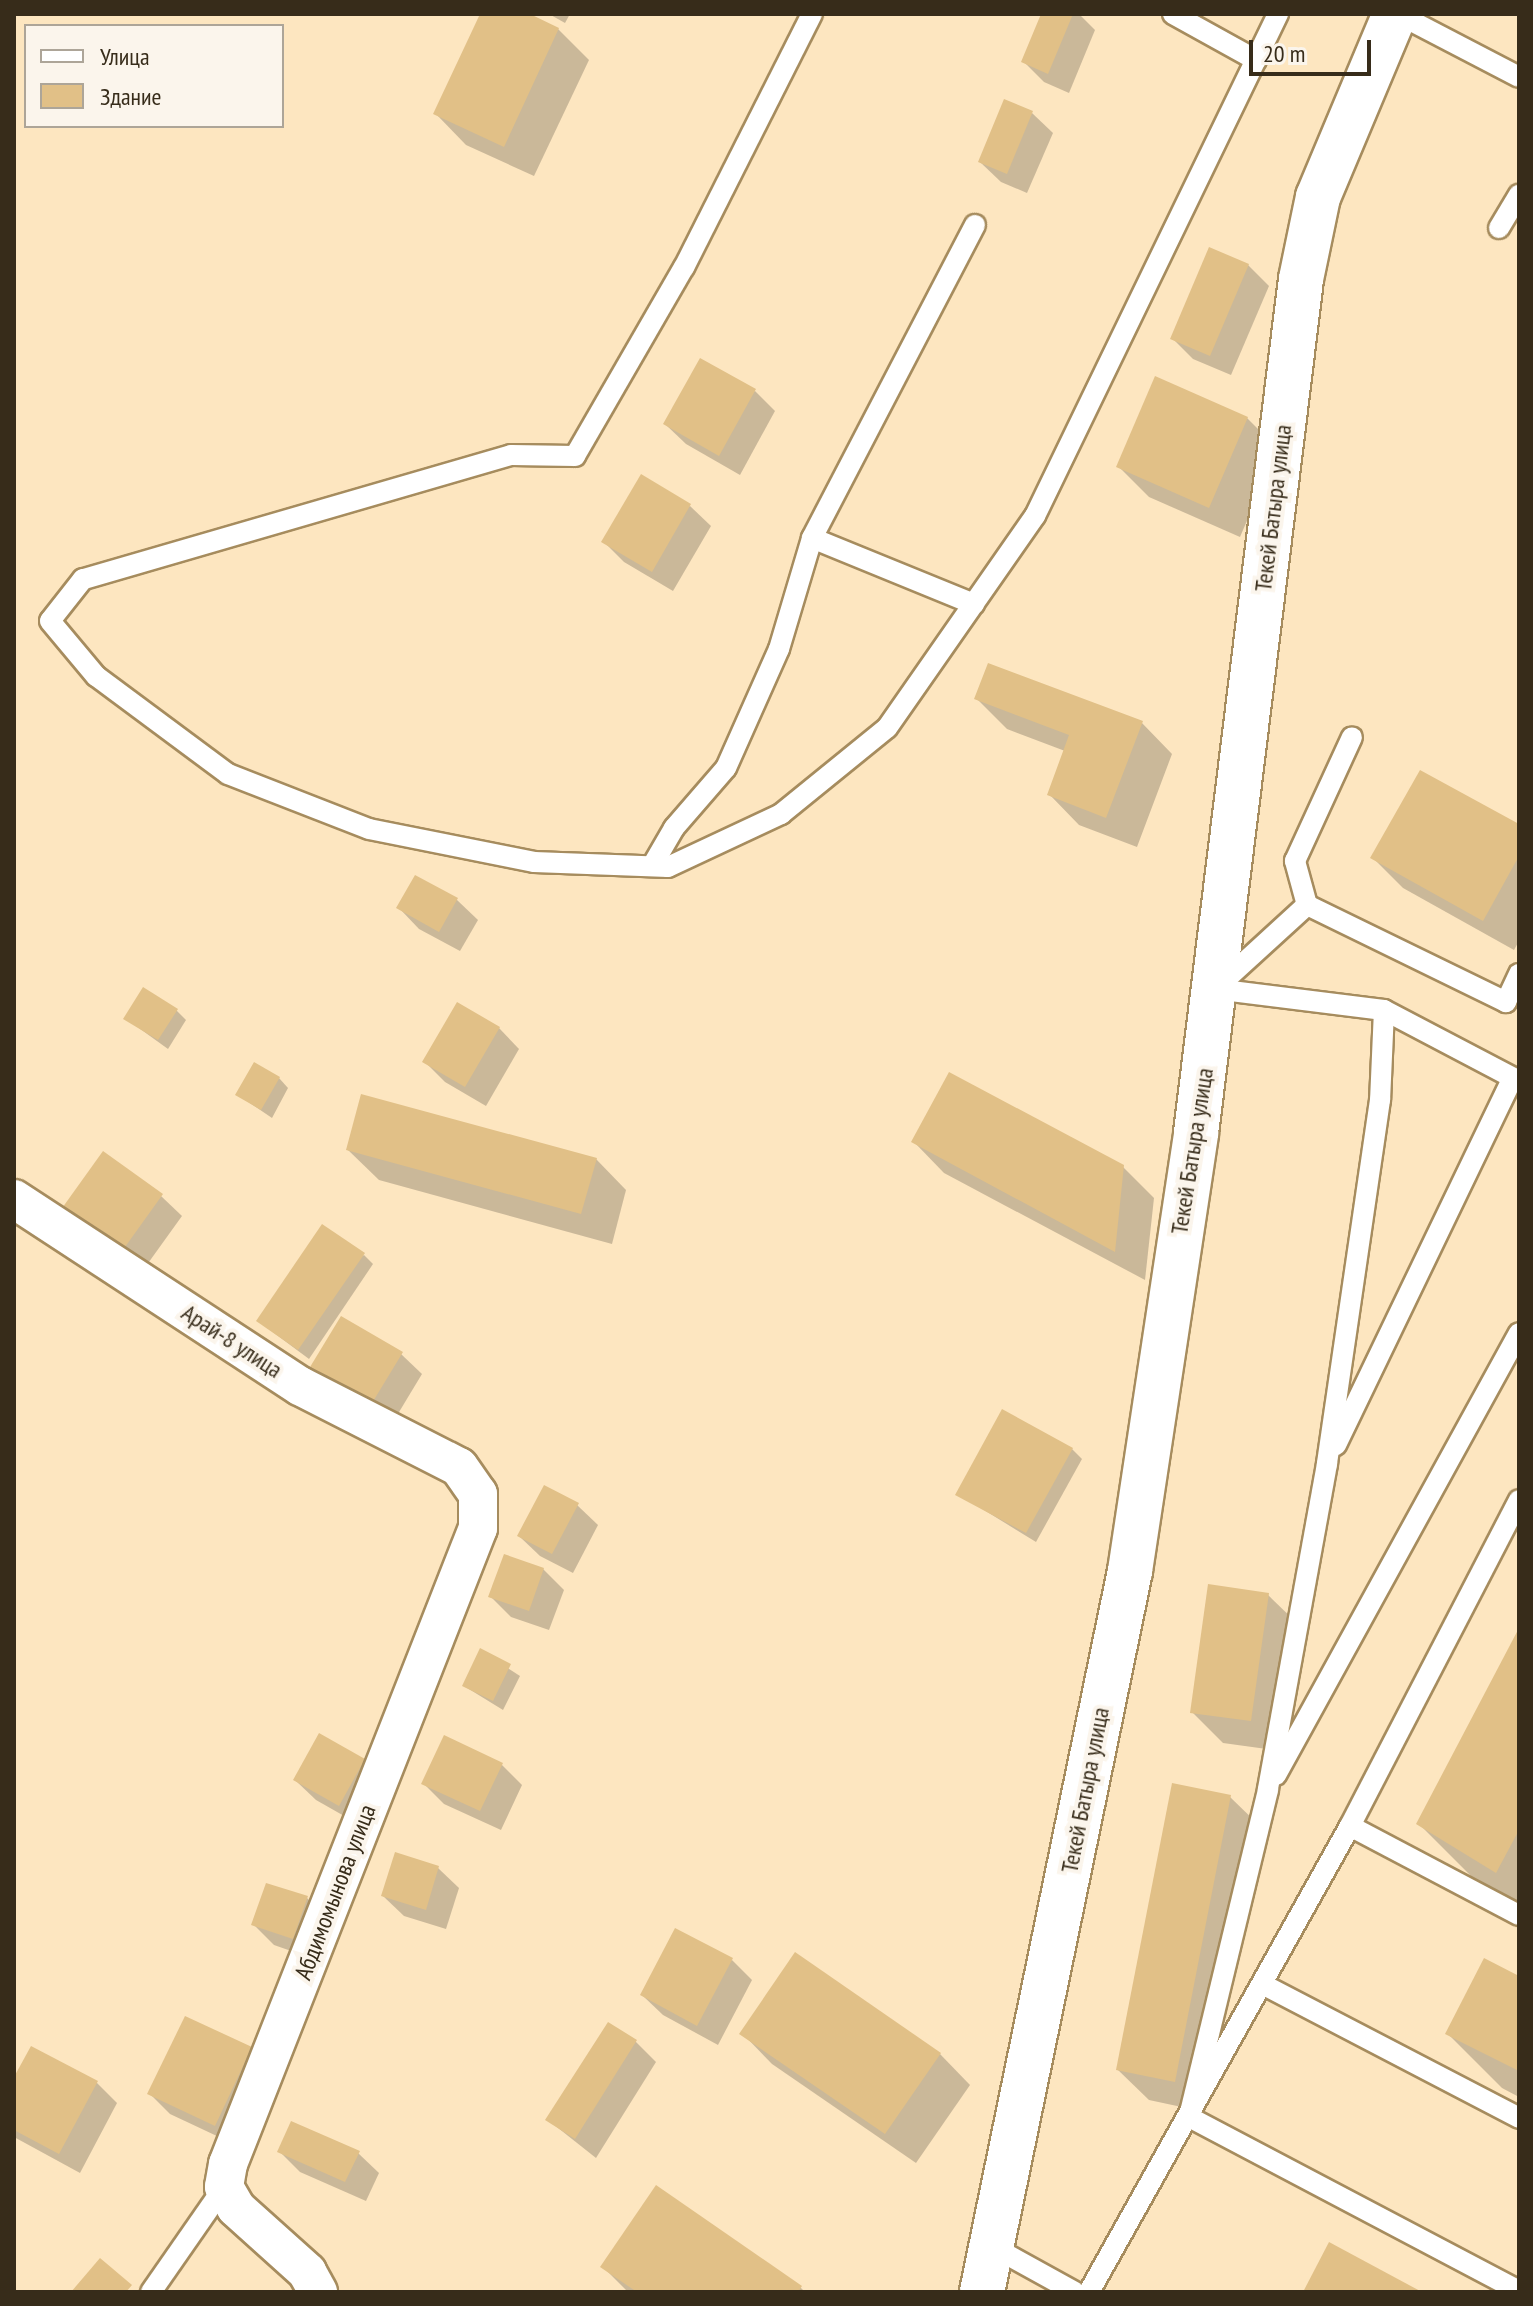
<!DOCTYPE html>
<meta charset="utf-8">
<style>
body{margin:0}
#map{position:relative;width:1533px;height:2306px;overflow:hidden;background:#fde6c0;font-family:"PT Sans Narrow",sans-serif}
div>[style]{position:absolute}
.shadow>*{inset:0;background:#0003}
.building>*{inset:0;background:#e1c087}
.roads{filter:drop-shadow(2px 0 #a68c5e) drop-shadow(-2px 0 #a68c5e) drop-shadow(0 2px #a68c5e) drop-shadow(0 -2px #a68c5e)}
.lane>*{height:20px;margin:-10px;padding:0 10px;transform-origin:10px;border-radius:10px;background:#fff}
.street>*{height:38px;margin:-19px;padding:0 19px;transform-origin:19px;border-radius:19px;background:#fff}
.secondary>*{height:44px;margin:-22px;padding:0 22px;transform-origin:22px;border-radius:22px;background:#fff}
span{translate:-50% -50%;white-space:nowrap;text-align:center;line-height:1.15;-webkit-text-stroke:8px #fbf5ec;paint-order:stroke}
.street-label{font-size:24px;color:#372c1a}
.frame{position:absolute;inset:0;border:16px solid #372c1a;pointer-events:none}
.legend{position:absolute;left:24px;top:24px;width:260px;height:104px;box-sizing:border-box;background:#fbf5ec;border:2px solid #ada598;margin:0;padding:10px 14px;list-style:none;font-size:24px;color:#372c1a}
.legend li{display:flex;align-items:center;gap:16px;height:40px}
.legend b{width:40px;border:2px solid #ada598}
.scale{position:absolute;left:1249px;top:40px;width:122px;height:36px;box-sizing:border-box;border:4px solid #372c1a;border-top:0;padding-left:10px;font-size:24px;line-height:28px;white-space:nowrap;color:#372c1a;-webkit-text-stroke:6px #fbf5ec;paint-order:stroke}
</style>
<div id="map">
<div class="shadow">
<i style="clip-path:polygon(482px 14px,525px 14px,558px 29px,589px 60px,534px 176px,466px 145px,436px 114px)"></i>
<i style="clip-path:polygon(549px 14px,570px 14px,565px 23px)"></i>
<i style="clip-path:polygon(1043px 14px,1079px 14px,1095px 30px,1069px 93px,1044px 82px,1024px 62px)"></i>
<i style="clip-path:polygon(1032px 113px,1053px 133px,1027px 193px,1001px 182px,980px 162px)"></i>
<i style="clip-path:polygon(1248px 265px,1269px 286px,1231px 375px,1193px 359px,1172px 338px)"></i>
<i style="clip-path:polygon(755px 391px,775px 411px,740px 475px,686px 444px,665px 424px)"></i>
<i style="clip-path:polygon(1247px 418px,1278px 449px,1240px 537px,1149px 497px,1118px 466px)"></i>
<i style="clip-path:polygon(690px 506px,711px 526px,673px 591px,624px 562px,604px 542px)"></i>
<i style="clip-path:polygon(976px 698px,1142px 723px,1172px 754px,1137px 847px,1079px 825px,1049px 794px,1065px 751px,1007px 729px)"></i>
<i style="clip-path:polygon(1519px 827px,1519px 941px,1514px 950px,1403px 888px,1373px 858px)"></i>
<i style="clip-path:polygon(416px 878px,457px 900px,478px 920px,460px 951px,419px 929px,399px 908px)"></i>
<i style="clip-path:polygon(176px 1010px,186px 1020px,168px 1049px,125px 1018px)"></i>
<i style="clip-path:polygon(499px 1028px,519px 1049px,486px 1106px,445px 1082px,425px 1062px)"></i>
<i style="clip-path:polygon(279px 1078px,288px 1088px,272px 1118px,238px 1095px)"></i>
<i style="clip-path:polygon(914px 1142px,1123px 1167px,1154px 1198px,1145px 1280px,944px 1173px)"></i>
<i style="clip-path:polygon(348px 1150px,596px 1159px,626px 1190px,612px 1244px,379px 1180px)"></i>
<i style="clip-path:polygon(161px 1196px,182px 1216px,141px 1273px,83px 1231px)"></i>
<i style="clip-path:polygon(364px 1255px,373px 1264px,309px 1359px,258px 1321px)"></i>
<i style="clip-path:polygon(401px 1354px,422px 1374px,390px 1427px,330px 1392px)"></i>
<i style="clip-path:polygon(1072px 1449px,1082px 1459px,1036px 1542px,958px 1494px)"></i>
<i style="clip-path:polygon(577px 1505px,598px 1525px,573px 1573px,540px 1556px,519px 1536px)"></i>
<i style="clip-path:polygon(543px 1569px,564px 1590px,549px 1630px,511px 1617px,491px 1597px)"></i>
<i style="clip-path:polygon(1268px 1595px,1299px 1625px,1281px 1751px,1223px 1743px,1192px 1712px)"></i>
<i style="clip-path:polygon(1519px 1632px,1519px 1907px,1473px 1878px,1418px 1823px)"></i>
<i style="clip-path:polygon(481px 1651px,520px 1676px,503px 1710px,464px 1686px)"></i>
<i style="clip-path:polygon(364px 1761px,384px 1781px,360px 1825px,316px 1800px,295px 1780px)"></i>
<i style="clip-path:polygon(501px 1764px,522px 1785px,501px 1830px,444px 1804px,423px 1783px)"></i>
<i style="clip-path:polygon(1230px 1797px,1261px 1827px,1205px 2112px,1149px 2100px,1118px 2070px)"></i>
<i style="clip-path:polygon(438px 1868px,459px 1888px,446px 1929px,404px 1916px,383px 1896px)"></i>
<i style="clip-path:polygon(307px 1898px,327px 1919px,314px 1959px,274px 1945px,254px 1925px)"></i>
<i style="clip-path:polygon(732px 1960px,752px 1980px,718px 2045px,663px 2015px,642px 1995px)"></i>
<i style="clip-path:polygon(1519px 1978px,1519px 2097px,1502px 2088px,1447px 2033px)"></i>
<i style="clip-path:polygon(742px 2033px,940px 2054px,970px 2085px,916px 2163px,772px 2064px)"></i>
<i style="clip-path:polygon(635px 2041px,656px 2062px,596px 2158px,548px 2120px)"></i>
<i style="clip-path:polygon(251px 2049px,271px 2070px,236px 2145px,170px 2114px,150px 2094px)"></i>
<i style="clip-path:polygon(14px 2082px,97px 2083px,117px 2103px,80px 2173px,14px 2137px)"></i>
<i style="clip-path:polygon(280px 2152px,358px 2153px,379px 2173px,366px 2201px,300px 2172px)"></i>
<i style="clip-path:polygon(657px 2188px,801px 2288px,805px 2292px,628px 2292px,602px 2266px)"></i>
</div>
<div class="building">
<i style="clip-path:polygon(480px 14px,530px 14px,559px 28px,504px 147px,433px 114px)"></i>
<i style="clip-path:polygon(1041px 14px,1073px 14px,1048px 74px,1021px 62px)"></i>
<i style="clip-path:polygon(1004px 99px,1033px 111px,1007px 174px,978px 162px)"></i>
<i style="clip-path:polygon(1209px 247px,1249px 264px,1210px 356px,1170px 339px)"></i>
<i style="clip-path:polygon(700px 358px,756px 389px,719px 456px,663px 424px)"></i>
<i style="clip-path:polygon(1155px 376px,1248px 417px,1209px 508px,1116px 467px)"></i>
<i style="clip-path:polygon(641px 474px,691px 504px,652px 572px,601px 542px)"></i>
<i style="clip-path:polygon(988px 663px,1143px 721px,1106px 818px,1047px 795px,1069px 735px,974px 699px)"></i>
<i style="clip-path:polygon(1420px 770px,1519px 824px,1519px 856px,1483px 921px,1370px 858px)"></i>
<i style="clip-path:polygon(415px 875px,458px 898px,439px 932px,396px 908px)"></i>
<i style="clip-path:polygon(143px 987px,178px 1009px,158px 1040px,123px 1019px)"></i>
<i style="clip-path:polygon(457px 1002px,500px 1027px,465px 1087px,422px 1062px)"></i>
<i style="clip-path:polygon(254px 1062px,280px 1077px,261px 1110px,235px 1095px)"></i>
<i style="clip-path:polygon(949px 1072px,1124px 1165px,1115px 1252px,911px 1142px)"></i>
<i style="clip-path:polygon(361px 1094px,597px 1158px,581px 1214px,346px 1150px)"></i>
<i style="clip-path:polygon(103px 1151px,163px 1194px,120px 1254px,60px 1211px)"></i>
<i style="clip-path:polygon(322px 1224px,365px 1253px,298px 1350px,256px 1321px)"></i>
<i style="clip-path:polygon(341px 1316px,403px 1352px,369px 1408px,307px 1372px)"></i>
<i style="clip-path:polygon(1002px 1409px,1073px 1448px,1026px 1533px,955px 1495px)"></i>
<i style="clip-path:polygon(544px 1485px,579px 1503px,552px 1554px,517px 1536px)"></i>
<i style="clip-path:polygon(504px 1554px,544px 1568px,529px 1611px,488px 1597px)"></i>
<i style="clip-path:polygon(1208px 1584px,1269px 1593px,1251px 1721px,1190px 1713px)"></i>
<i style="clip-path:polygon(1519px 1628px,1519px 1830px,1496px 1873px,1416px 1824px)"></i>
<i style="clip-path:polygon(480px 1648px,511px 1664px,493px 1701px,462px 1686px)"></i>
<i style="clip-path:polygon(319px 1733px,365px 1759px,339px 1806px,293px 1780px)"></i>
<i style="clip-path:polygon(444px 1735px,503px 1763px,480px 1811px,421px 1784px)"></i>
<i style="clip-path:polygon(1172px 1783px,1231px 1795px,1175px 2082px,1116px 2070px)"></i>
<i style="clip-path:polygon(395px 1852px,439px 1866px,426px 1910px,381px 1896px)"></i>
<i style="clip-path:polygon(266px 1883px,308px 1896px,293px 1939px,251px 1925px)"></i>
<i style="clip-path:polygon(675px 1928px,733px 1958px,697px 2026px,640px 1995px)"></i>
<i style="clip-path:polygon(795px 1952px,941px 2053px,885px 2134px,739px 2034px)"></i>
<i style="clip-path:polygon(1484px 1958px,1519px 1976px,1519px 2071px,1445px 2034px)"></i>
<i style="clip-path:polygon(185px 2016px,252px 2047px,215px 2126px,147px 2094px)"></i>
<i style="clip-path:polygon(608px 2022px,637px 2040px,575px 2139px,545px 2120px)"></i>
<i style="clip-path:polygon(31px 2046px,98px 2081px,59px 2154px,14px 2130px,14px 2077px)"></i>
<i style="clip-path:polygon(291px 2121px,360px 2151px,345px 2182px,277px 2152px)"></i>
<i style="clip-path:polygon(656px 2185px,802px 2286px,798px 2292px,637px 2292px,600px 2267px)"></i>
<i style="clip-path:polygon(1329px 2242px,1422px 2292px,1303px 2292px)"></i>
<i style="clip-path:polygon(100px 2258px,132px 2285px,126px 2292px,71px 2292px)"></i>
</div>
<div class="roads">
<div class="lane">
<i style="left:812px;top:14px;width:284px;rotate:116.8deg"></i>
<i style="left:684px;top:267px;width:218px;rotate:120deg"></i>
<i style="left:575px;top:456px;width:64px;rotate:-179.1deg"></i>
<i style="left:511px;top:455px;width:446px;rotate:163.8deg"></i>
<i style="left:83px;top:579px;width:53px;rotate:128.2deg"></i>
<i style="left:50px;top:621px;width:72px;rotate:50.1deg"></i>
<i style="left:96px;top:676px;width:164px;rotate:36.6deg"></i>
<i style="left:228px;top:774px;width:151px;rotate:21.3deg"></i>
<i style="left:369px;top:829px;width:168px;rotate:11.3deg"></i>
<i style="left:534px;top:862px;width:134px;rotate:2.1deg"></i>
<i style="left:668px;top:867px;width:125px;rotate:-25.1deg"></i>
<i style="left:781px;top:814px;width:136px;rotate:-39.1deg"></i>
<i style="left:887px;top:728px;width:259px;rotate:-55.1deg"></i>
<i style="left:1035px;top:516px;width:558px;rotate:-64.17deg"></i>
<i style="left:1173px;top:14px;width:95px;rotate:29deg"></i>
<i style="left:1398px;top:14px;width:136px;rotate:27.5deg"></i>
<i style="left:1499px;top:228px;width:39px;rotate:-59deg"></i>
<i style="left:812px;top:538px;width:175px;rotate:22.2deg"></i>
<i style="left:652px;top:866px;width:44px;rotate:-59.9deg"></i>
<i style="left:674px;top:828px;width:79px;rotate:-49.1deg"></i>
<i style="left:726px;top:768px;width:130px;rotate:-66deg"></i>
<i style="left:779px;top:649px;width:116px;rotate:-73.4deg"></i>
<i style="left:812px;top:538px;width:353px;rotate:-62.5deg"></i>
<i style="left:1307px;top:905px;width:46px;rotate:-105.3deg"></i>
<i style="left:1295px;top:861px;width:136px;rotate:-65.3deg"></i>
<i style="left:1519px;top:974px;width:31px;rotate:115deg"></i>
<i style="left:1506px;top:1002px;width:221px;rotate:-154deg"></i>
<i style="left:1307px;top:905px;width:125px;rotate:137.6deg"></i>
<i style="left:1215px;top:989px;width:170px;rotate:7.1deg"></i>
<i style="left:1384px;top:1010px;width:153px;rotate:27.7deg"></i>
<i style="left:1384px;top:1010px;width:90px;rotate:92.5deg"></i>
<i style="left:1380px;top:1100px;width:368px;rotate:98.3deg"></i>
<i style="left:1327px;top:1464px;width:331px;rotate:100.3deg"></i>
<i style="left:1268px;top:1790px;width:336px;rotate:103.6deg"></i>
<i style="left:1189px;top:2117px;width:373px;rotate:27.8deg"></i>
<i style="left:1336px;top:1445px;width:407px;rotate:-64.3deg"></i>
<i style="left:1276px;top:1775px;width:504px;rotate:-61.2deg"></i>
<i style="left:1350px;top:1826px;width:191px;rotate:27.8deg"></i>
<i style="left:1262px;top:1984px;width:290px;rotate:27.5deg"></i>
<i style="left:988px;top:2244px;width:99px;rotate:28.9deg"></i>
<i style="left:151px;top:2292px;width:128px;rotate:-55.2deg"></i>
<i style="left:1089px;top:2292px;width:534px;rotate:-60.75deg"></i>
<i style="left:1350px;top:1826px;width:367px;rotate:-62.6deg"></i>
</div>
<div class="street">
<i style="left:14px;top:1199px;width:342px;rotate:33.2deg"></i>
<i style="left:300px;top:1386px;width:178px;rotate:27deg"></i>
<i style="left:459px;top:1467px;width:33px;rotate:55deg"></i>
<i style="left:478px;top:1494px;width:34px;rotate:90deg"></i>
<i style="left:478px;top:1528px;width:683px;rotate:111.46deg"></i>
<i style="left:228px;top:2164px;width:23px;rotate:100deg"></i>
<i style="left:224px;top:2187px;width:24px;rotate:60deg"></i>
<i style="left:236px;top:2208px;width:96px;rotate:42deg"></i>
<i style="left:307px;top:2272px;width:23px;rotate:61deg"></i>
</div>
<div class="secondary">
<i style="left:982px;top:2292px;width:736px;rotate:-78.4deg"></i>
<i style="left:1130px;top:1571px;width:443px;rotate:-81.4deg"></i>
<i style="left:1196px;top:1133px;width:860px;rotate:-82.99deg"></i>
<i style="left:1301px;top:279px;width:84px;rotate:-78.3deg"></i>
<i style="left:1318px;top:197px;width:199px;rotate:-67.2deg"></i>
</div>
</div>
<div class="street-label">
<span style="left:1273px;top:508px;rotate:-83deg">Текей Батыра улица</span>
<span style="left:1192px;top:1151px;rotate:-81deg">Текей Батыра улица</span>
<span style="left:232px;top:1341px;rotate:33deg">Арай-8 улица</span>
<span style="left:1085px;top:1790px;rotate:-79deg">Текей Батыра улица</span>
<span style="left:335px;top:1892px;rotate:-69deg">Абдимомынова улица</span>
</div>
<div class="frame"></div>
<ul class="legend">
<li><b style="height:10px;background:#fff"></b>Улица</li>
<li><b style="height:22px;background:#e1c087"></b>Здание</li>
</ul>
<div class="scale">20 m</div>
</div>
